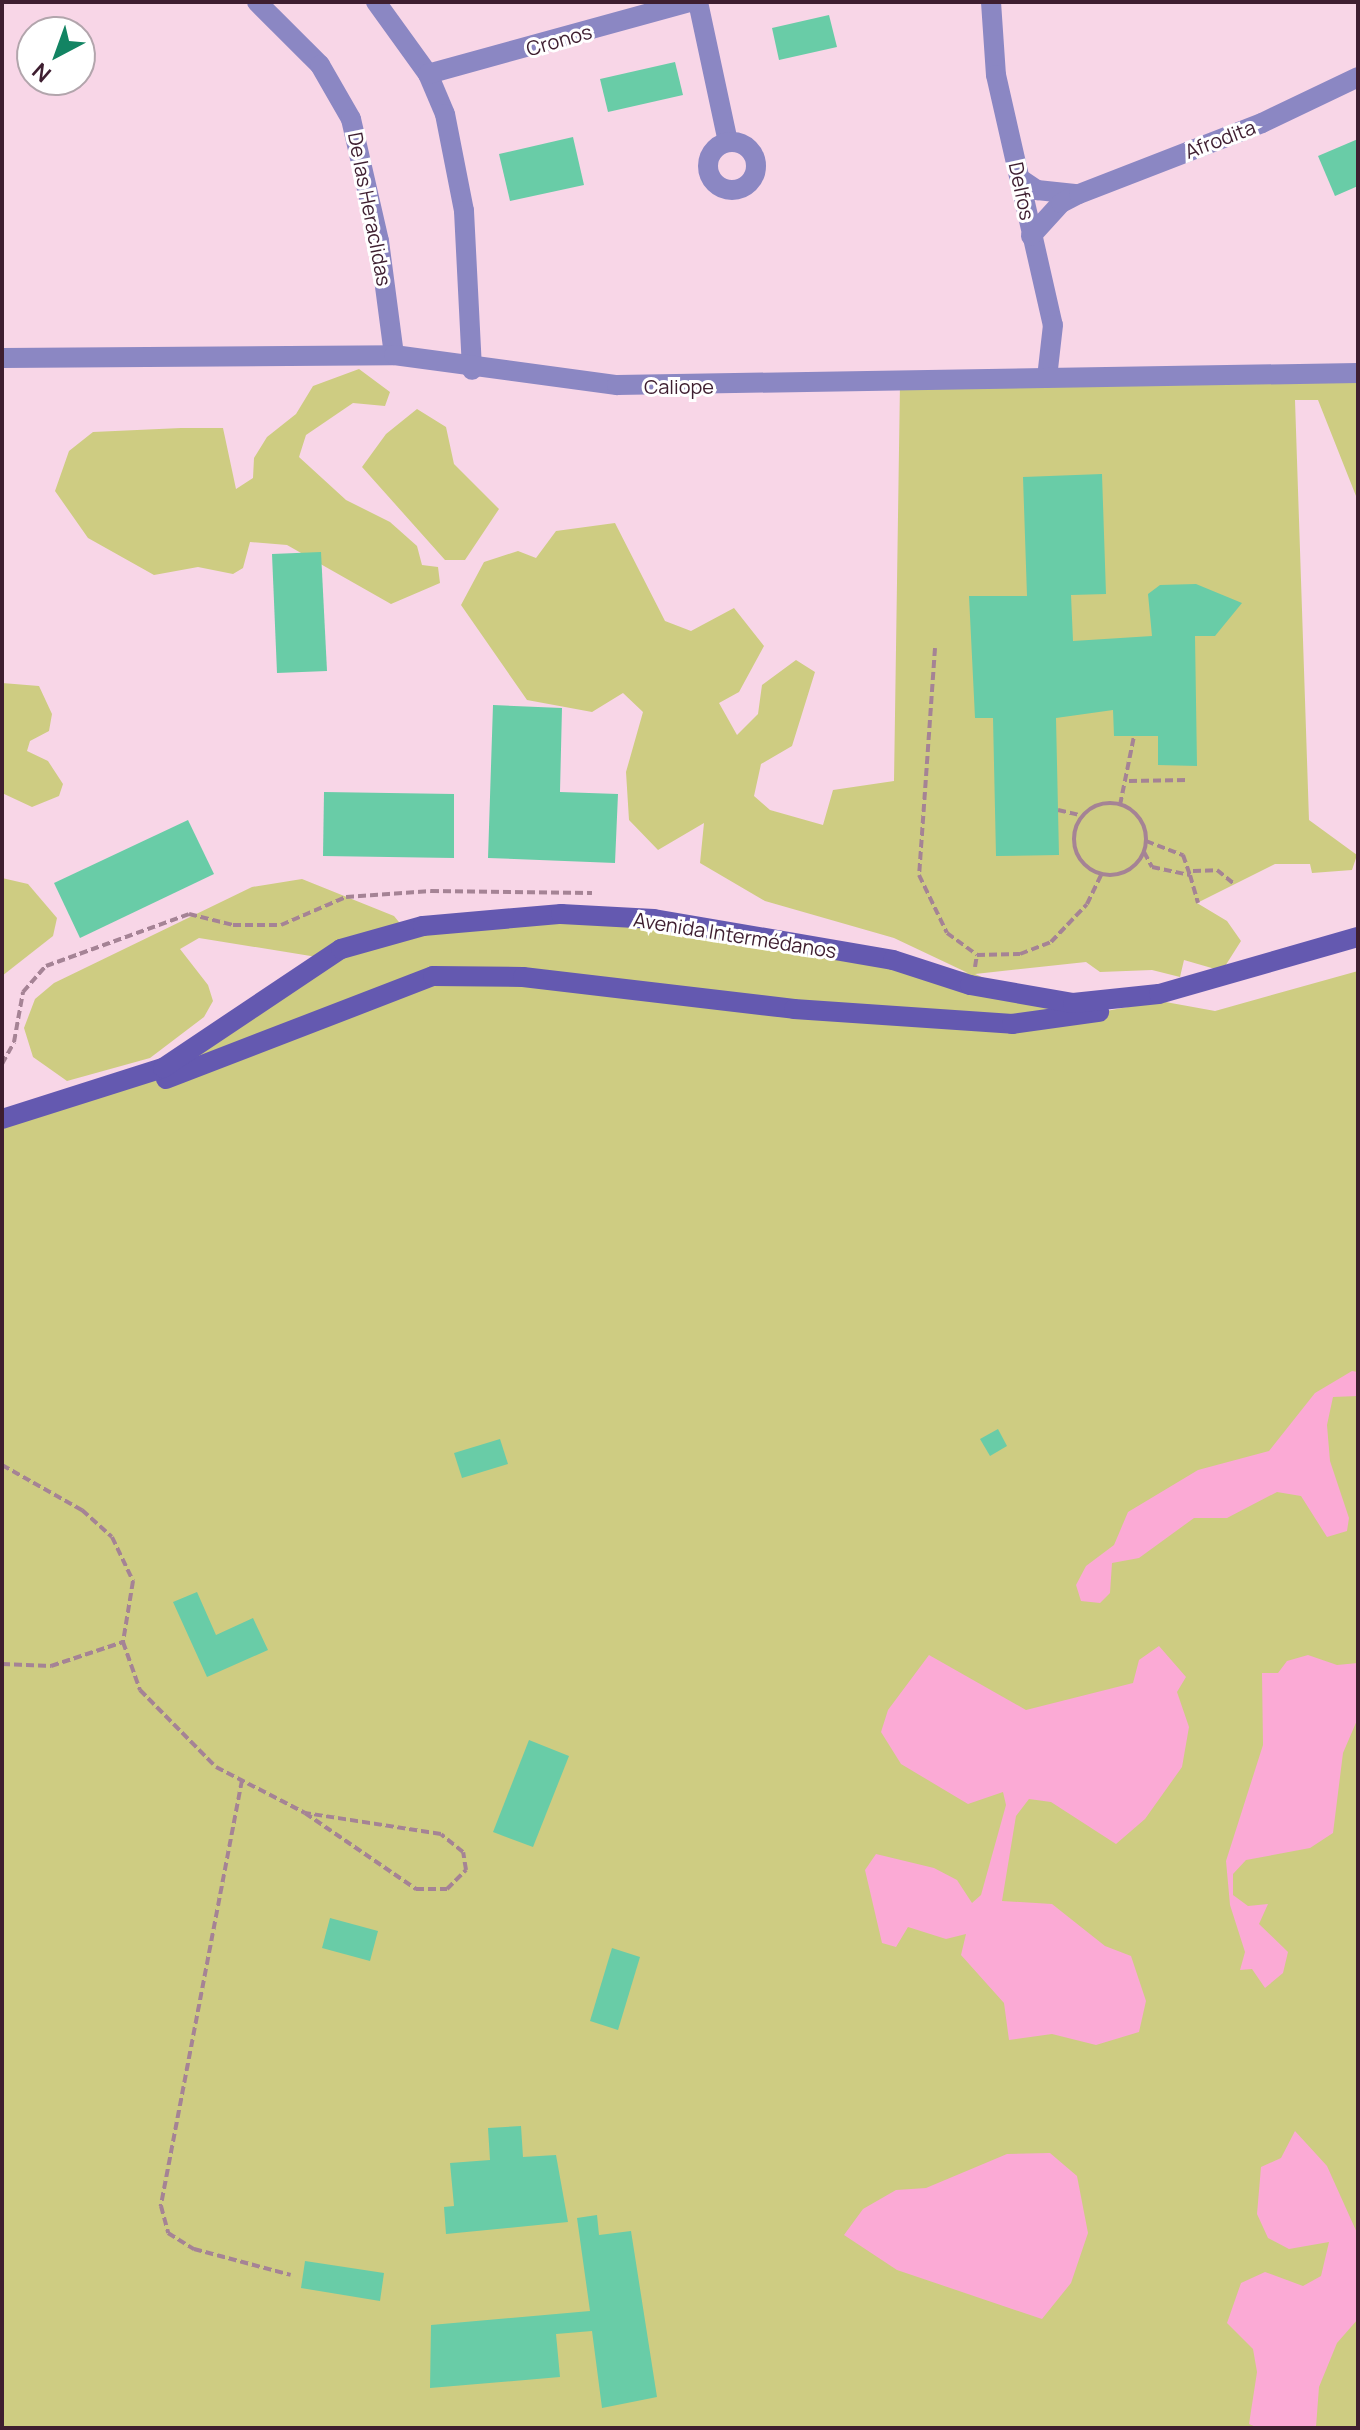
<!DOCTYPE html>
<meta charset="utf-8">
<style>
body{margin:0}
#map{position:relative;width:1360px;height:2430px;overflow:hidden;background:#f8d6e7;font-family:Manrope,sans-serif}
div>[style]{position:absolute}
.green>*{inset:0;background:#cecc82}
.water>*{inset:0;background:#fbaad5}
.building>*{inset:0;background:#69cca7}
.path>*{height:4px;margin-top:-2px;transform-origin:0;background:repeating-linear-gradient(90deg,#a58395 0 8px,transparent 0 12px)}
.path>.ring{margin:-2px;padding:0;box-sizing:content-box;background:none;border:4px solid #a58395;border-radius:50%}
.street>*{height:20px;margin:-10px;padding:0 10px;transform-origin:10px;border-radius:10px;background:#8b87c3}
.street>.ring{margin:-10px;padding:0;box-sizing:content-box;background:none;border:20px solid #8b87c3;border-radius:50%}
.secondary>*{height:20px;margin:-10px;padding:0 10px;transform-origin:10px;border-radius:10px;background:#6459b0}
span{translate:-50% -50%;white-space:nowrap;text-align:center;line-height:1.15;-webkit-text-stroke:6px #fff;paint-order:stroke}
.street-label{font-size:20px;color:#3e1e30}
.frame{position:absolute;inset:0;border:4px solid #3e1e30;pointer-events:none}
.north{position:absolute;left:16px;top:16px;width:80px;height:80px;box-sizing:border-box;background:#fff;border:2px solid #b2a5ac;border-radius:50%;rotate:221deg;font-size:22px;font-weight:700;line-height:32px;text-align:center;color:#3e1e30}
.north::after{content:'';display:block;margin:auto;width:28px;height:36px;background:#138463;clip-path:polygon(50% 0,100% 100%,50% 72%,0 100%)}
</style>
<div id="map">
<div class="green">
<i style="clip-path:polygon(359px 369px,390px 392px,385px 406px,353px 403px,306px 435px,299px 457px,346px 500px,390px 522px,417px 546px,422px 565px,438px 567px,440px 583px,391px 604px,287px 545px,250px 542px,243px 568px,233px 574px,198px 567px,154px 575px,88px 538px,55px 491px,69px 451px,93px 432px,181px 428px,223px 428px,236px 489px,253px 478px,254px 458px,267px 437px,296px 414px,313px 386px)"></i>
<i style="clip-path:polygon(1358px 377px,1358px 501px,1318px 400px,1295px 400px,1309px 820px,1357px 855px,1352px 870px,1312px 873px,1310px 864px,1275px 864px,1197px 903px,1227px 921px,1241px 941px,1222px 971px,1184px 960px,1180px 977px,1152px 970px,1100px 972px,1086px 962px,975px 974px,1074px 1017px,1160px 1001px,1215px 1011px,1358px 971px,1358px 2428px,2px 2428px,2px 1126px,147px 1082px,323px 958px,199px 938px,180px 949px,208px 985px,213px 1001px,204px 1017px,150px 1058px,67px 1081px,33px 1057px,24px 1028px,35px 999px,54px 983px,252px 887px,302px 879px,394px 916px,403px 927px,654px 919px,968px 973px,894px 938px,765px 901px,700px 863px,704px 823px,658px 850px,629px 820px,626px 772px,643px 712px,623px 693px,592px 712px,527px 700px,461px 605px,484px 562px,518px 551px,536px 558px,556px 531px,615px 523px,665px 621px,691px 631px,734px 608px,764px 646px,739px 692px,719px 703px,737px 735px,758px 714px,762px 685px,796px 660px,815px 672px,792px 746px,761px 764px,754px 796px,770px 810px,823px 825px,833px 790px,894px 781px,900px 383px)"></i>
<i style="clip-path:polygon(417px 409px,446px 427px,454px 464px,499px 509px,465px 560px,445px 560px,362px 467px,386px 434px)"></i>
<i style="clip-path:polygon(2px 683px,39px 686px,52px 714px,49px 731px,30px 741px,27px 751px,48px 761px,63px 784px,59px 796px,32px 807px,2px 793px)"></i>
<i style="clip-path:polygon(2px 878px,28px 884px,57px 918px,53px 936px,2px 976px)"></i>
</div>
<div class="water">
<i style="clip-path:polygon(1352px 1371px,1358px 1372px,1358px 1396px,1333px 1397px,1327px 1425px,1330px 1461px,1349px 1518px,1347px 1531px,1327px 1537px,1301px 1496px,1277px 1492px,1227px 1518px,1194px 1518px,1139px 1558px,1112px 1563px,1110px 1593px,1100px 1603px,1081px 1601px,1076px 1585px,1086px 1566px,1114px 1545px,1128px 1512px,1198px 1470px,1269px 1451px,1315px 1393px)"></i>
<i style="clip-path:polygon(1159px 1646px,1186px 1677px,1177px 1692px,1189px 1727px,1182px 1767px,1145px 1819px,1116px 1844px,1051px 1802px,1029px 1799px,1016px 1816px,1002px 1901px,1052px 1904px,1105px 1946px,1131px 1956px,1146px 2001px,1139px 2032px,1096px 2045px,1052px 2034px,1009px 2040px,1004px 2003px,961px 1955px,966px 1934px,946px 1939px,908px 1927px,896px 1947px,882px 1943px,865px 1870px,876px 1854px,934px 1868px,957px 1880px,972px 1903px,981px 1895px,1006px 1805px,1003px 1792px,968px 1804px,901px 1764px,881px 1732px,888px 1710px,929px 1655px,1026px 1710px,1133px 1683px,1139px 1660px)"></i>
<i style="clip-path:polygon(1308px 1655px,1337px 1665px,1358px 1663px,1358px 1718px,1343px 1753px,1333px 1833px,1310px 1848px,1246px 1860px,1233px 1874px,1233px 1895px,1248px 1906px,1268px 1904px,1259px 1924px,1288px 1952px,1283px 1973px,1265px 1988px,1252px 1969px,1240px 1970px,1245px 1952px,1230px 1905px,1226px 1861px,1263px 1745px,1262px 1673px,1278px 1673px,1287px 1661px)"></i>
<i style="clip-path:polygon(1295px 2131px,1327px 2166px,1358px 2235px,1358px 2319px,1337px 2343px,1319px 2387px,1316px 2427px,1258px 2428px,1249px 2424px,1257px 2372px,1253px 2349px,1227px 2323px,1241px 2283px,1265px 2272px,1303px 2286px,1321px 2276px,1329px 2242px,1289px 2249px,1268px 2238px,1257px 2214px,1261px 2167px,1281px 2158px)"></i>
<i style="clip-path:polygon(1050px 2153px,1077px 2176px,1088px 2233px,1071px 2283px,1042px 2319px,897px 2270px,844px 2235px,863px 2209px,896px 2190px,926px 2188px,1007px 2154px)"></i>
</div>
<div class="building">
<i style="clip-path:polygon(829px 15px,837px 47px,779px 60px,772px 28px)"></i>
<i style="clip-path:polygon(675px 62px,683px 95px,608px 112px,600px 79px)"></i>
<i style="clip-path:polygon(573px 137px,584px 185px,510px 201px,499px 154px)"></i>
<i style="clip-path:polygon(1358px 139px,1358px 186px,1335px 196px,1318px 156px)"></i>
<i style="clip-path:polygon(1102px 474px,1106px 594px,1071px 595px,1073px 641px,1152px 636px,1148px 594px,1160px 585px,1196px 584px,1242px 603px,1215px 636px,1195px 636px,1197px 766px,1158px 765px,1158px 736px,1114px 736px,1113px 710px,1056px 718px,1059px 855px,996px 856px,993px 718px,975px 718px,969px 596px,1027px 596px,1023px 477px)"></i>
<i style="clip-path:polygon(321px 552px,327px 671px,277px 673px,272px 554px)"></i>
<i style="clip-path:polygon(493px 705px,562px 708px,560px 792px,618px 794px,615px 863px,488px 858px)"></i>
<i style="clip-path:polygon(324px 792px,454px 794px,454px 858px,323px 856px)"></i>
<i style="clip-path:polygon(188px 820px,214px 874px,80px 938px,54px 883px)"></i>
<i style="clip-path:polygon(998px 1429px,1007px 1446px,990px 1456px,980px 1439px)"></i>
<i style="clip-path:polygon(500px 1439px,508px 1464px,462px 1478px,454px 1453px)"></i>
<i style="clip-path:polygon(197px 1592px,216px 1635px,253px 1618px,268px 1650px,207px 1677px,173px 1602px)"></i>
<i style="clip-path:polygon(529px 1740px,569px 1756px,533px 1847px,493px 1832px)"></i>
<i style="clip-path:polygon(330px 1918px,378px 1931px,370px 1961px,322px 1948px)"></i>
<i style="clip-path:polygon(612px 1948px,640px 1957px,618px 2030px,590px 2021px)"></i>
<i style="clip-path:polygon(521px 2126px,523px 2157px,556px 2155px,568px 2222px,446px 2234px,444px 2207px,454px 2206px,450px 2163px,490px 2160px,488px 2128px)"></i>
<i style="clip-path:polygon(597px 2215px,599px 2235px,631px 2231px,657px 2397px,602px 2408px,592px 2331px,556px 2334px,560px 2377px,430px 2388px,431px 2325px,590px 2311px,577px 2218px)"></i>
<i style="clip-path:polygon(305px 2261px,384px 2273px,380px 2301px,301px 2288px)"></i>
</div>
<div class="path">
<i style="left:935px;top:648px;width:228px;rotate:94deg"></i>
<i style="left:919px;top:875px;width:64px;rotate:64.2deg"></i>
<i style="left:947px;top:933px;width:37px;rotate:36deg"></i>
<i style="left:1129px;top:781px;width:59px;rotate:-1deg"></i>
<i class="ring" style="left:1074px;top:803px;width:68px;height:68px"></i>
<i style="left:1120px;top:805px;width:70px;rotate:-78.5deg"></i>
<i style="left:1058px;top:810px;width:26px;rotate:13deg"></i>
<i style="left:1146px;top:841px;width:40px;rotate:21deg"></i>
<i style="left:1183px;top:855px;width:21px;rotate:71deg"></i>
<i style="left:1144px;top:852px;width:17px;rotate:62deg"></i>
<i style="left:1152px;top:867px;width:39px;rotate:12deg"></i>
<i style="left:1190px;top:875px;width:29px;rotate:74deg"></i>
<i style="left:1193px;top:871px;width:24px;rotate:-2deg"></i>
<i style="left:1217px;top:870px;width:22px;rotate:39deg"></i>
<i style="left:975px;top:967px;width:12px;rotate:-81deg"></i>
<i style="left:977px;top:955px;width:43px;rotate:-1.3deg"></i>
<i style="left:1020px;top:954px;width:33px;rotate:-21deg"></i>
<i style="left:1051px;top:942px;width:52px;rotate:-46.5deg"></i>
<i style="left:1087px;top:904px;width:32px;rotate:-64deg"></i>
<i style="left:2px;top:1064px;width:25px;rotate:-61deg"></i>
<i style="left:14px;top:1042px;width:51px;rotate:-79.8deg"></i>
<i style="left:23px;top:992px;width:35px;rotate:-49deg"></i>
<i style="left:46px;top:966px;width:152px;rotate:-20deg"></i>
<i style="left:189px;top:914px;width:45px;rotate:14deg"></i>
<i style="left:233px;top:925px;width:48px"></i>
<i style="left:281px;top:925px;width:71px;rotate:-23.3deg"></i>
<i style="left:346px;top:897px;width:85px;rotate:-4deg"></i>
<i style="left:431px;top:891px;width:161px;rotate:0.7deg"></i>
<i style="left:2px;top:1465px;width:92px;rotate:29.4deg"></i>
<i style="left:82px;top:1510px;width:40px;rotate:42deg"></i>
<i style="left:112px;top:1537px;width:49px;rotate:64.5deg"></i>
<i style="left:133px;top:1581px;width:62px;rotate:99.3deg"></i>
<i style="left:123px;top:1642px;width:51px;rotate:70.5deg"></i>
<i style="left:140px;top:1690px;width:108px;rotate:45.4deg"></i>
<i style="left:216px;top:1767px;width:100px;rotate:27.3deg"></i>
<i style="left:305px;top:1813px;width:135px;rotate:34.4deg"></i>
<i style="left:416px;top:1889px;width:31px"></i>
<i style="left:447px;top:1889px;width:27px;rotate:-45deg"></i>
<i style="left:466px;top:1870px;width:18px;rotate:-99deg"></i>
<i style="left:463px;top:1852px;width:28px;rotate:-141deg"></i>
<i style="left:441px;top:1834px;width:138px;rotate:-171.2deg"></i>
<i style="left:2px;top:1664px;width:49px;rotate:2.3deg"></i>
<i style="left:51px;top:1666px;width:76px;rotate:-18.4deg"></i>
<i style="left:242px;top:1780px;width:434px;rotate:100.8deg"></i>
<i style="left:161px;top:2206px;width:28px;rotate:75deg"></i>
<i style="left:168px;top:2233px;width:31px;rotate:32deg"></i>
<i style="left:194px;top:2249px;width:100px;rotate:15deg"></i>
</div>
<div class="street">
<i style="left:257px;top:2px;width:89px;rotate:45deg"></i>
<i style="left:320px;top:65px;width:62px;rotate:60.1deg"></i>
<i style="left:351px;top:119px;width:125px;rotate:77.1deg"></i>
<i style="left:379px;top:241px;width:115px;rotate:82.5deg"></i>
<i style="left:376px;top:2px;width:89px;rotate:54.2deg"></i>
<i style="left:428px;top:74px;width:43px;rotate:67deg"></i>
<i style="left:445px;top:114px;width:99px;rotate:78.9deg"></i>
<i style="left:464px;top:211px;width:159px;rotate:87.1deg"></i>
<i style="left:698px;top:2px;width:143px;rotate:77.9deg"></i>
<i style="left:991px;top:2px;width:73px;rotate:86.1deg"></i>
<i style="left:996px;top:75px;width:256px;rotate:77.2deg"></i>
<i style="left:1053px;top:325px;width:53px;rotate:96.5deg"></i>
<i style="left:428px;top:74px;width:271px;rotate:-15.4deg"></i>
<i class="ring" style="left:708px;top:142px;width:28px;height:28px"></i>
<i style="left:1019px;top:178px;width:22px;rotate:34deg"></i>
<i style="left:1037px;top:190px;width:38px;rotate:6deg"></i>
<i style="left:1031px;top:236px;width:45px;rotate:-47.7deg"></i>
<i style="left:1061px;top:203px;width:20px;rotate:-27deg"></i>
<i style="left:1079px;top:194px;width:196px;rotate:-21.2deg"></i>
<i style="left:1262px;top:123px;width:106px;rotate:-25.6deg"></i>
<i style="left:2px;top:358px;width:392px;rotate:-0.4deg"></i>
<i style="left:394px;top:355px;width:225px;rotate:7.7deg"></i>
<i style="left:617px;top:385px;width:741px;rotate:-0.93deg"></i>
</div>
<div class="secondary">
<i style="left:166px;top:1079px;width:286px;rotate:-21.1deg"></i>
<i style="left:433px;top:976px;width:90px;rotate:0.6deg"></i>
<i style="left:523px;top:977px;width:273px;rotate:6.7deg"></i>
<i style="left:794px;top:1009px;width:219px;rotate:3.9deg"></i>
<i style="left:1012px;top:1024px;width:88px;rotate:-7.9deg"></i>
<i style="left:2px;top:1119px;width:169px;rotate:-17.6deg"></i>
<i style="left:163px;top:1068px;width:214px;rotate:-33.8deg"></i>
<i style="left:341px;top:949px;width:85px;rotate:-15.7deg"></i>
<i style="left:423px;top:926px;width:139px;rotate:-5deg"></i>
<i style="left:561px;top:914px;width:93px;rotate:3.1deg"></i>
<i style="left:654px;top:919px;width:242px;rotate:9.7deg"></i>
<i style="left:893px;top:960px;width:81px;rotate:18deg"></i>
<i style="left:970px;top:985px;width:105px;rotate:9.9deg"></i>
<i style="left:1073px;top:1003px;width:86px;rotate:-6deg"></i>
<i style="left:1159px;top:994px;width:207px;rotate:-16deg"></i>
</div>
<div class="street-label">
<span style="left:559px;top:40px;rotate:-16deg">Cronos</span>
<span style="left:1220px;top:139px;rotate:-21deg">Afrodita</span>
<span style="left:1022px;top:191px;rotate:78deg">Delfos</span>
<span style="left:370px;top:209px;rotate:79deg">De las Heraclidas</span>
<span style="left:679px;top:386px">Caliope</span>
<span style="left:735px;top:935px;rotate:9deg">Avenida Intermédanos</span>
</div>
<div class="frame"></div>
<div class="north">N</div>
</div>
